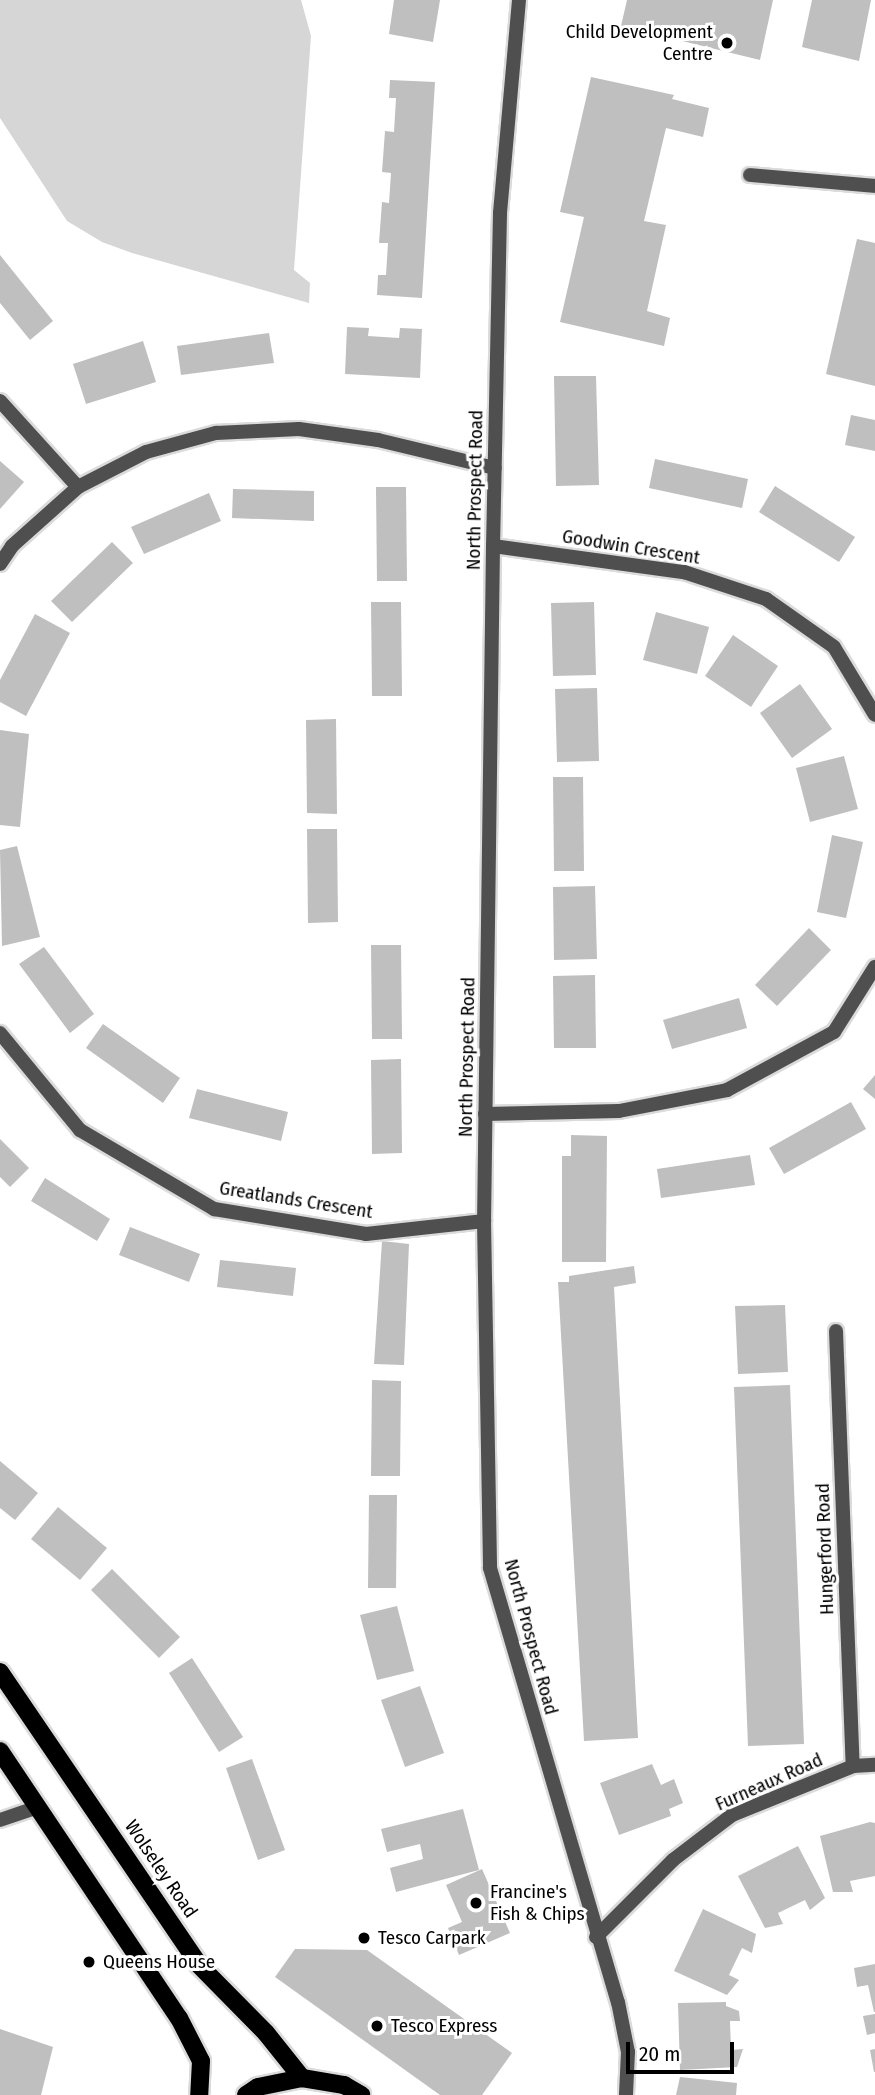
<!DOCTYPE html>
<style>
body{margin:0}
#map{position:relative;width:875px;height:2095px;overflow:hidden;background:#fff;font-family:"Fira Sans Condensed",sans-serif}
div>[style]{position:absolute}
.green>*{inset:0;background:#d6d6d6}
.building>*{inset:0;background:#bfbfbf}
.roads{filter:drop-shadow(2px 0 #dbdbdb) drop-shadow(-2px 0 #dbdbdb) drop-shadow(0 2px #dbdbdb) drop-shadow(0 -2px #dbdbdb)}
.service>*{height:14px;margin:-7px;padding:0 7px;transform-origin:7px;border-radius:7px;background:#4f4f4f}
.minor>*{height:14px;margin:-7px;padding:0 7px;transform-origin:7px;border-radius:7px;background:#4f4f4f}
.tertiary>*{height:14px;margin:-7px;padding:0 7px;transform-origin:7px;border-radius:7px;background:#4f4f4f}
.primary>*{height:18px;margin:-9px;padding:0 9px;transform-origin:9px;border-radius:9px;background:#000}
.dots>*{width:19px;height:19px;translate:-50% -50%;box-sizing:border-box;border:4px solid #fff;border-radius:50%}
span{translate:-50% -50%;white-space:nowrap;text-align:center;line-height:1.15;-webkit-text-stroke:6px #fff;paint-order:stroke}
.poi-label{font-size:19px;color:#000}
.right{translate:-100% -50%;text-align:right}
.left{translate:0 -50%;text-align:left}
.street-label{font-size:19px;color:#000}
.scale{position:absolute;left:626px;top:2042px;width:108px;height:32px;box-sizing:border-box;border:4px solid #000;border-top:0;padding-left:9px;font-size:21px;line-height:24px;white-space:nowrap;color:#000;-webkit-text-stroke:5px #fff;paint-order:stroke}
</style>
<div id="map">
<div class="green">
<i style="clip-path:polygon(0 0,301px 0,311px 36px,294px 270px,310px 283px,309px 303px,132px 253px,102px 242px,67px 221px,0 118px)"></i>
</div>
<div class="building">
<i style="clip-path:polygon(394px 0,440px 0,433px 42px,389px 34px)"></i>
<i style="clip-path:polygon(627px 0,773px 0,760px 60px,621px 26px)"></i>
<i style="clip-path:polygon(812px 0,871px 0,859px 61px,802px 47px)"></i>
<i style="clip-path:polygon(591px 77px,674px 95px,672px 99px,709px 108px,703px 137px,666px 128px,644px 221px,666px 225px,647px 311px,670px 318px,664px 346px,560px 322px,584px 217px,560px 212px)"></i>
<i style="clip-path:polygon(390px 80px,435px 82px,422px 298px,377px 295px,378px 275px,386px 275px,388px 243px,379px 243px,382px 202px,389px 203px,391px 173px,382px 172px,385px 131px,394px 132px,396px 98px,389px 98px)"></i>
<i style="clip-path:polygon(857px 239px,875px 243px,875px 386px,826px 374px)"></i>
<i style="clip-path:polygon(0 255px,53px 321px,30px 340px,0 303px)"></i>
<i style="clip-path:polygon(347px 327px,369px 328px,368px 336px,399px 338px,400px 328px,422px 329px,420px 378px,345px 374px)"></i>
<i style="clip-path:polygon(269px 333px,274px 363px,181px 375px,177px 346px)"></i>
<i style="clip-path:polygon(143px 341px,156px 382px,86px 404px,73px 364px)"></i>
<i style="clip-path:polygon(554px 376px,596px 376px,599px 485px,556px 486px)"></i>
<i style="clip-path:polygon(851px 415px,875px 420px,875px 451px,845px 445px)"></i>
<i style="clip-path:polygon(655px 459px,748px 479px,742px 508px,649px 488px)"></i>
<i style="clip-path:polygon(0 461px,24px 482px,0 509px)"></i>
<i style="clip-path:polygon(775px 486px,855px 537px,839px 562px,759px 512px)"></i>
<i style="clip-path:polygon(376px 487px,406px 487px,407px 581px,377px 581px)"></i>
<i style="clip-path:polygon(233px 489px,314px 491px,314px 521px,232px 518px)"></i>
<i style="clip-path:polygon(209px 493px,221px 521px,144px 554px,131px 527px)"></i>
<i style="clip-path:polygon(112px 542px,133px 563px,72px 622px,51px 601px)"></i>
<i style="clip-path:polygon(371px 602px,401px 602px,402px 696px,372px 696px)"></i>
<i style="clip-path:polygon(594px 602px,596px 675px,553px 676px,551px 603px)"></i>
<i style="clip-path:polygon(656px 612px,709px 627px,697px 674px,643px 660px)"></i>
<i style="clip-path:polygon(35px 614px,70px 633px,26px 716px,0 702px,0 680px)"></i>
<i style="clip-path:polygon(733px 635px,778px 666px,751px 707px,705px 676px)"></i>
<i style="clip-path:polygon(800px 684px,832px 729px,792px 758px,760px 713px)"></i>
<i style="clip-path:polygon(597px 688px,599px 761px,557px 762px,555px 689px)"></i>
<i style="clip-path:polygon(336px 719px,337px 814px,307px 813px,306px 720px)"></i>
<i style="clip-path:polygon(0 730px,29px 734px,20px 827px,0 825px)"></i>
<i style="clip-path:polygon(844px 756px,858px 809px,810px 822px,796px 768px)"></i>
<i style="clip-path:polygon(553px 777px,583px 777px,584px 871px,554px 871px)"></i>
<i style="clip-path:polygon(307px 829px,337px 829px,338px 922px,308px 923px)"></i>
<i style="clip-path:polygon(832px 835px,863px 842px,846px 918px,817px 912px)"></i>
<i style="clip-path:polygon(17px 846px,40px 937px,2px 946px,0 850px)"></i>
<i style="clip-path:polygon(595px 886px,597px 959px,554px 960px,553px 887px)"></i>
<i style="clip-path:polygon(809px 928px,831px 950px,777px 1006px,755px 985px)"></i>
<i style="clip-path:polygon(371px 945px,401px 945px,402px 1039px,372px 1039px)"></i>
<i style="clip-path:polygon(44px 947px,94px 1014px,70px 1033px,19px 964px)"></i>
<i style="clip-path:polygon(595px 975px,596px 1048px,554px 1048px,553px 976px)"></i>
<i style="clip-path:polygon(739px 998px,747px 1028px,672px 1049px,663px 1020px)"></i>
<i style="clip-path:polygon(103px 1024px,180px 1078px,163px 1103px,86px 1048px)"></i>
<i style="clip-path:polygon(401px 1059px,402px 1153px,372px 1154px,371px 1060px)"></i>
<i style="clip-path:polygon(875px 1075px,875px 1099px,863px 1089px)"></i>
<i style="clip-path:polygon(197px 1089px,288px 1112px,281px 1141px,189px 1118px)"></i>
<i style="clip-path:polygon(851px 1102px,866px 1129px,784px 1174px,769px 1148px)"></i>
<i style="clip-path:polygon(571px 1135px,607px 1136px,606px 1262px,562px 1262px,562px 1156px,571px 1156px)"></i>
<i style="clip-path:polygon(0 1139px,29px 1168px,10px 1187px,0 1177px)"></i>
<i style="clip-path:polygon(750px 1155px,755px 1185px,661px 1198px,657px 1169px)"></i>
<i style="clip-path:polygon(45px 1178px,110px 1219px,97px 1241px,31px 1201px)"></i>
<i style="clip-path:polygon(130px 1227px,200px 1254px,189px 1282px,119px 1255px)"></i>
<i style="clip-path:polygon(382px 1241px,409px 1244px,404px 1365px,374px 1364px)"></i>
<i style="clip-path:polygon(220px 1260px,296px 1268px,293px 1296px,217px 1287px)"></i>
<i style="clip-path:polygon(634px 1266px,636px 1283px,614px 1287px,638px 1738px,584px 1741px,558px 1282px,569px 1282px,569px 1276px)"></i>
<i style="clip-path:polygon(785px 1305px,788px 1372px,738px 1374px,735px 1306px)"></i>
<i style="clip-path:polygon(372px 1380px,401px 1381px,400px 1476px,371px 1476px)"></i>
<i style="clip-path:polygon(790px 1385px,804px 1744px,748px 1746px,734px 1387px)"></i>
<i style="clip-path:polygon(0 1461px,38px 1493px,15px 1520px,0 1508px)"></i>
<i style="clip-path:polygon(369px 1495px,397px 1495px,396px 1588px,368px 1588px)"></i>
<i style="clip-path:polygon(58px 1507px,107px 1548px,80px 1580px,31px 1539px)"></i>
<i style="clip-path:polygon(112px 1569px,180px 1637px,159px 1658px,91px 1590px)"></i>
<i style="clip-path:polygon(397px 1606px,414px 1671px,377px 1680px,360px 1615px)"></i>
<i style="clip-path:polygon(192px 1658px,243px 1737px,219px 1752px,169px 1673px)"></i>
<i style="clip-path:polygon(420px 1686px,444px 1753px,405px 1767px,381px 1700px)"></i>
<i style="clip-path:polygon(252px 1759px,285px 1850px,258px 1860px,226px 1768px)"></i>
<i style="clip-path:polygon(652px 1764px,661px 1785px,674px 1779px,683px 1803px,669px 1809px,671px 1816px,619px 1835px,600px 1783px)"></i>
<i style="clip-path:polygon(463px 1809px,479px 1870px,396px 1892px,390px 1868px,423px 1859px,420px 1844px,387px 1852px,381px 1829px)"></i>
<i style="clip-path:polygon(870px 1822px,875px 1823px,875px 1876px,850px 1881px,853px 1892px,833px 1892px,820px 1836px)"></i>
<i style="clip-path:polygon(798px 1846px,825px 1898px,810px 1910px,805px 1900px,778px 1913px,783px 1924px,765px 1928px,738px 1876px)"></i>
<i style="clip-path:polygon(482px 1869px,510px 1933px,459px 1955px,448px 1928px,462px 1922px,446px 1885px)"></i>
<i style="clip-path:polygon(703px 1909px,756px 1934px,752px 1953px,742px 1948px,729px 1975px,739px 1980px,727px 1995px,674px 1971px)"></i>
<i style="clip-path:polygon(295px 1949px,367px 1950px,512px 2053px,482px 2095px,440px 2095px,275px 1977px)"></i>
<i style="clip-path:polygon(875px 1964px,875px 2012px,874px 2012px,868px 1985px,857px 1987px,854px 1968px)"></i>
<i style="clip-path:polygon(726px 2002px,726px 2006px,739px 2011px,740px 2021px,730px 2021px,731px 2050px,743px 2049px,737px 2067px,680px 2070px,678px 2003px)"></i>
<i style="clip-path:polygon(875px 2014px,875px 2033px,867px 2035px,863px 2016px)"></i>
<i style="clip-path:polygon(0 2029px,53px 2047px,41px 2095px,0 2095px)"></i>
<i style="clip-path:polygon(875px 2049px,875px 2072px,874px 2072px,870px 2050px)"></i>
<i style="clip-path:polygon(680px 2077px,737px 2083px,736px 2095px,676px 2095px)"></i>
</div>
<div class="roads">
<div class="service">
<i style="left:750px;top:175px;width:125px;rotate:5deg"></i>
</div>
<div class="minor">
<i style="left:0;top:401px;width:116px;rotate:47.8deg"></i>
<i style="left:493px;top:546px;width:193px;rotate:7.8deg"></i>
<i style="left:684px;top:572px;width:86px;rotate:18.2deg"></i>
<i style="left:766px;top:599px;width:83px;rotate:35.2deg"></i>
<i style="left:834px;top:647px;width:79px;rotate:58.9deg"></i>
<i style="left:0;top:564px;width:22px;rotate:-56deg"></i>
<i style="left:12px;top:546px;width:89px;rotate:-41.8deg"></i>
<i style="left:78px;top:487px;width:76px;rotate:-27.2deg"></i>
<i style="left:146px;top:452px;width:73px;rotate:-15.2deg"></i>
<i style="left:216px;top:433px;width:83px;rotate:-2.8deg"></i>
<i style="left:299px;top:429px;width:80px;rotate:7.9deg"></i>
<i style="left:378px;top:440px;width:120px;rotate:13.5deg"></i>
<i style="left:0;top:1033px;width:126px;rotate:50.5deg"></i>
<i style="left:80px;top:1130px;width:156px;rotate:30.5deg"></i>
<i style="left:214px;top:1209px;width:154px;rotate:9.3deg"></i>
<i style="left:366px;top:1234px;width:119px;rotate:-6.3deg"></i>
<i style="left:485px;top:1114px;width:134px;rotate:-1.3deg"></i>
<i style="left:619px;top:1111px;width:110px;rotate:-11deg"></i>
<i style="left:727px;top:1090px;width:122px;rotate:-28.5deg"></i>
<i style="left:834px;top:1032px;width:77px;rotate:-57.8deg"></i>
<i style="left:836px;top:1331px;width:435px;rotate:87.8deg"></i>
<i style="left:0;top:1820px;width:40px;rotate:-18.9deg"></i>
<i style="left:596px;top:1937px;width:109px;rotate:-45deg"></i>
<i style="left:673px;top:1860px;width:74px;rotate:-37.3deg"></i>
<i style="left:732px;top:1815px;width:131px;rotate:-22deg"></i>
<i style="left:853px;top:1766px;width:22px;rotate:-3deg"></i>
</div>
<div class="tertiary">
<i style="left:519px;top:0;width:214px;rotate:95.1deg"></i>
<i style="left:500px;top:213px;width:333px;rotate:91.2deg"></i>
<i style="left:493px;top:546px;width:675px;rotate:90.76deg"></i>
<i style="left:484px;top:1221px;width:347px;rotate:89deg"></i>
<i style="left:490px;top:1568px;width:452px;rotate:73.6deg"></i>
<i style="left:618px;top:2002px;width:51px;rotate:78.7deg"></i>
<i style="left:628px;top:2052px;width:43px;rotate:92.7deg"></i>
</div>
<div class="primary">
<i style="left:0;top:1672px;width:354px;rotate:55.8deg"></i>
<i style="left:199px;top:1965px;width:95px;rotate:45.4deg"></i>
<i style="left:266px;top:2033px;width:58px;rotate:51.3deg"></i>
<i style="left:0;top:1751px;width:321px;rotate:56.2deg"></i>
<i style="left:179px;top:2018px;width:48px;rotate:62.9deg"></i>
<i style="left:201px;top:2061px;width:34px;rotate:93deg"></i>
<i style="left:246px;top:2095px;width:14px;rotate:-34deg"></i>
<i style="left:258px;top:2087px;width:45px;rotate:-11.6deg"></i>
<i style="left:302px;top:2078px;width:43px;rotate:9.5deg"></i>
<i style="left:344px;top:2085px;width:20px;rotate:30deg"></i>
</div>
</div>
<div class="dots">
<i style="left:727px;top:43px;background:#000"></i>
<i style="left:476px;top:1903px;background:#000"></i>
<i style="left:364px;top:1938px;background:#000"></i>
<i style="left:89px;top:1962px;background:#000"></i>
<i style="left:377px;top:2026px;background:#000"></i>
</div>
<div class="poi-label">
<span class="right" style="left:713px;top:43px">Child Development<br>Centre</span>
<span class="left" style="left:490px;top:1903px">Francine's<br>Fish &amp; Chips</span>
<span class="left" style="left:378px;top:1938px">Tesco Carpark</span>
<span class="left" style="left:103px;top:1962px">Queens House</span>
<span class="left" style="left:391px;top:2026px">Tesco Express</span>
</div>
<div class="street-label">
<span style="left:475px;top:490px;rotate:-89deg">North Prospect Road</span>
<span style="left:631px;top:547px;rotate:9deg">Goodwin Crescent</span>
<span style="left:467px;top:1057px;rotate:-89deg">North Prospect Road</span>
<span style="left:296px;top:1200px;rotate:9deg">Greatlands Crescent</span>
<span style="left:825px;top:1549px;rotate:-92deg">Hungerford Road</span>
<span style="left:531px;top:1637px;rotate:75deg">North Prospect Road</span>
<span style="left:769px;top:1782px;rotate:-24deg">Furneaux Road</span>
<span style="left:161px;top:1869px;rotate:56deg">Wolseley Road</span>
</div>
<div class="scale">20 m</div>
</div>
